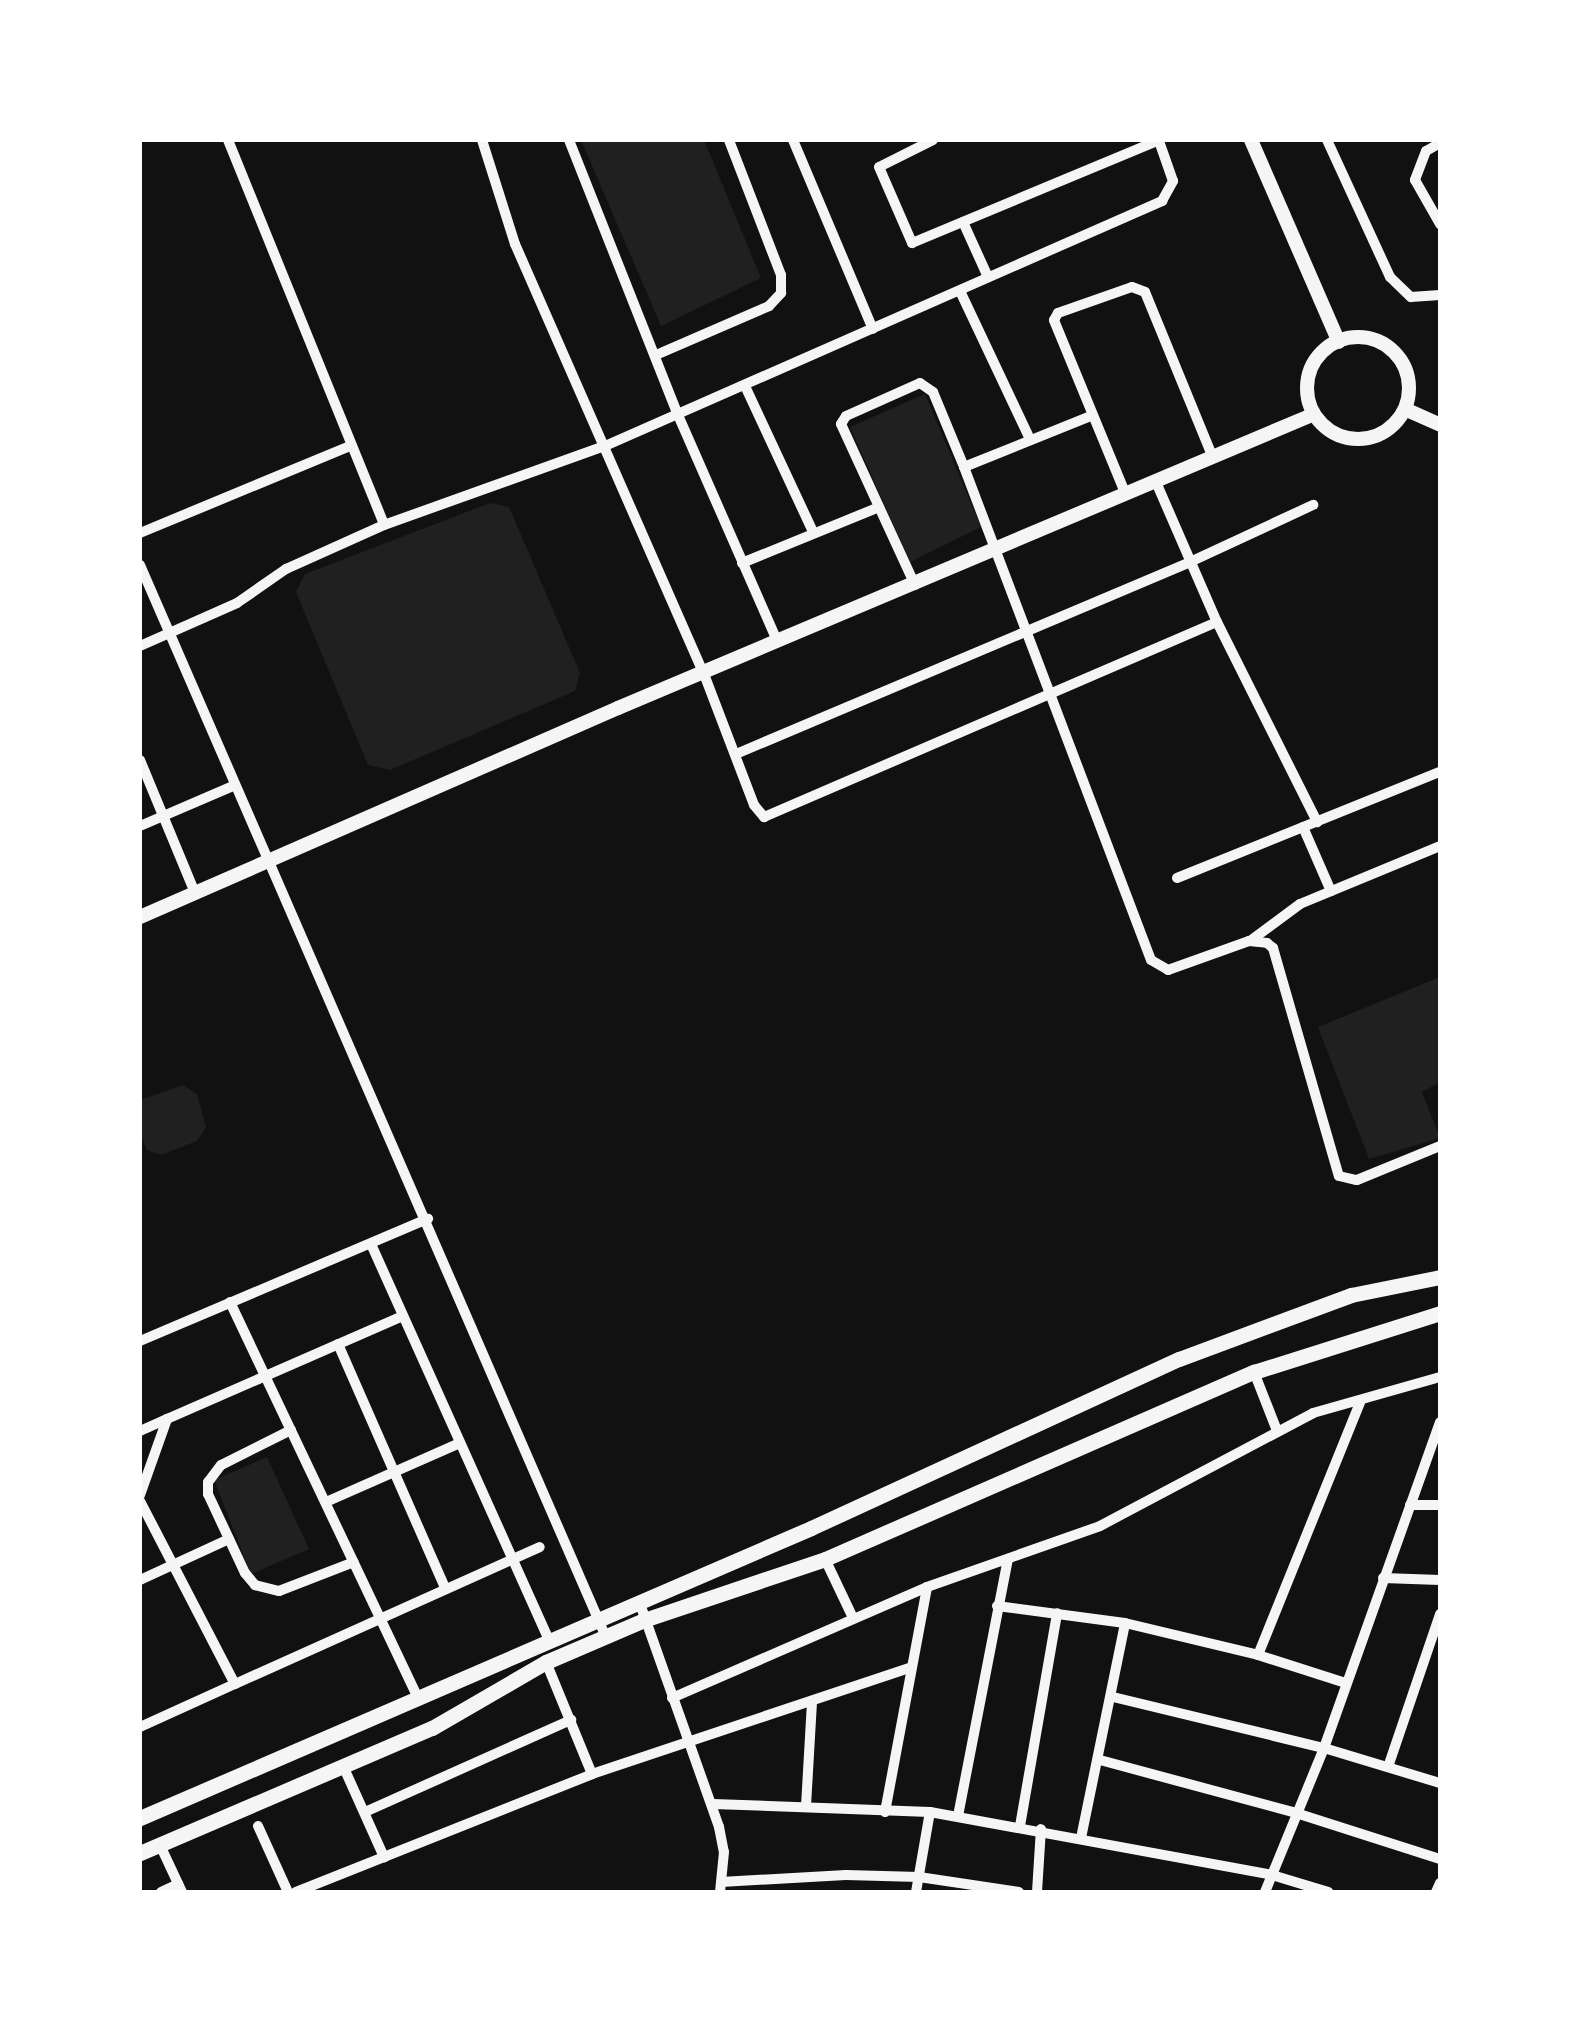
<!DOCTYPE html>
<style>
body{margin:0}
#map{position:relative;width:1580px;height:2032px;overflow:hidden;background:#111;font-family:"Golos Text",sans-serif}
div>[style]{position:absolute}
.green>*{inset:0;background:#202020}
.minor>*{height:10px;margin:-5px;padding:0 5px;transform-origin:5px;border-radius:5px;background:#f5f5f5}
.tertiary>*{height:14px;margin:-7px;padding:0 7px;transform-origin:7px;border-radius:7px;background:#f5f5f5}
.tertiary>.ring{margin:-7px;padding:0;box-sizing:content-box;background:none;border:14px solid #f5f5f5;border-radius:50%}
.secondary>*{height:15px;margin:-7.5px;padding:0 7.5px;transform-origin:7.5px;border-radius:7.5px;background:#f5f5f5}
span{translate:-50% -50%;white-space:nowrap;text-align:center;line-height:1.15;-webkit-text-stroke:8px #fff;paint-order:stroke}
.frame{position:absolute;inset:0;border:142px solid #fff;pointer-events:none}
</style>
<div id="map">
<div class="green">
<i style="clip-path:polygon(581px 140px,704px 140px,761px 278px,661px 326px)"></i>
<i style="clip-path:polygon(925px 394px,981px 527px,910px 562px,850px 427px)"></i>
<i style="clip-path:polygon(490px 503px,509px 507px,580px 673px,575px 691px,390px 770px,368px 765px,296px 592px,305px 574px)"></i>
<i style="clip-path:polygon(1440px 977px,1440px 1082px,1422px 1092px,1440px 1138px,1369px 1159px,1318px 1027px)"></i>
<i style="clip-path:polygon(183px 1085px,197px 1094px,206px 1128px,197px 1141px,161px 1155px,147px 1150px,140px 1134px,140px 1100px)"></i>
<i style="clip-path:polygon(267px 1457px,309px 1549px,251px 1574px,214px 1480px)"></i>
</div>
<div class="minor">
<i style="left:228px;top:140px;width:415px;rotate:67.9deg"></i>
<i style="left:482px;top:140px;width:109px;rotate:72.4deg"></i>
<i style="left:515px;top:244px;width:470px;rotate:66.3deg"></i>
<i style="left:704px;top:674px;width:140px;rotate:69.1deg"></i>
<i style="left:754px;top:805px;width:16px;rotate:50deg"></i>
<i style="left:764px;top:817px;width:493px;rotate:-23.3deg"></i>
<i style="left:569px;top:140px;width:296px;rotate:68.4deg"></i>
<i style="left:678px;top:415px;width:247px;rotate:66.3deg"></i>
<i style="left:793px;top:140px;width:205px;rotate:67.1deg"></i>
<i style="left:933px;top:140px;width:60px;rotate:153.4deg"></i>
<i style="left:879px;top:167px;width:83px;rotate:66.5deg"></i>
<i style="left:912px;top:243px;width:269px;rotate:-22.6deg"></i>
<i style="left:1327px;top:140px;width:151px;rotate:65.3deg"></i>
<i style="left:1390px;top:277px;width:29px;rotate:44deg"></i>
<i style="left:1411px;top:297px;width:29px;rotate:-4deg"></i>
<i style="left:1440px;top:143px;width:16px;rotate:150deg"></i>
<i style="left:1426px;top:151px;width:31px;rotate:111deg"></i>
<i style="left:1415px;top:180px;width:51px;rotate:60.4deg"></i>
<i style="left:963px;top:222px;width:60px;rotate:65.6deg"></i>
<i style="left:960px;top:291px;width:164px;rotate:64.7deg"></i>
<i style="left:656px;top:355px;width:123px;rotate:-23.4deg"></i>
<i style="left:769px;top:306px;width:18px;rotate:-47deg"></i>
<i style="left:781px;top:293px;width:18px;rotate:-90deg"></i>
<i style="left:781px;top:275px;width:145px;rotate:-111.1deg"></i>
<i style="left:745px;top:386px;width:161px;rotate:65deg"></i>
<i style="left:964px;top:467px;width:137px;rotate:-21.9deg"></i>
<i style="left:1156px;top:482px;width:153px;rotate:66.5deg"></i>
<i style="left:1217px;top:622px;width:224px;rotate:63.4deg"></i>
<i style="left:1126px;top:495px;width:189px;rotate:-112.4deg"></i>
<i style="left:1054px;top:320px;width:8px;rotate:-60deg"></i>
<i style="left:1058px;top:313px;width:78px;rotate:-19.4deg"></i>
<i style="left:1132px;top:287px;width:14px;rotate:21deg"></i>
<i style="left:1145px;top:292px;width:179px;rotate:67.7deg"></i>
<i style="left:140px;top:533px;width:227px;rotate:-22.5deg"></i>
<i style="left:742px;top:563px;width:148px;rotate:-22.2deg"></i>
<i style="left:140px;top:565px;width:1169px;rotate:66.51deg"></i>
<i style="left:915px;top:585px;width:177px;rotate:-114.7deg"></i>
<i style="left:841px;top:424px;width:9px;rotate:-58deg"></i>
<i style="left:846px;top:416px;width:81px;rotate:-24deg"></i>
<i style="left:920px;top:383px;width:16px;rotate:35deg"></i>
<i style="left:933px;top:392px;width:81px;rotate:67.5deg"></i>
<i style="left:964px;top:467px;width:527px;rotate:69.23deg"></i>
<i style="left:1151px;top:960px;width:20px;rotate:30deg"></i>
<i style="left:1168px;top:970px;width:86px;rotate:-19.7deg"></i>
<i style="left:1249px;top:941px;width:18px;rotate:6deg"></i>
<i style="left:1267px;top:943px;width:8px;rotate:40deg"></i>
<i style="left:1273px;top:948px;width:237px;rotate:73.9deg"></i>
<i style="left:1339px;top:1176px;width:18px;rotate:13deg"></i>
<i style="left:1357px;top:1180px;width:90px;rotate:-22.3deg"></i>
<i style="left:140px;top:646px;width:106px;rotate:-23.9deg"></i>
<i style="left:237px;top:603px;width:60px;rotate:-34.8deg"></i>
<i style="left:286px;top:569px;width:107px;rotate:-24.2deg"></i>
<i style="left:384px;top:525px;width:235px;rotate:-19.7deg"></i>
<i style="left:605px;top:446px;width:609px;rotate:-23.74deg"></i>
<i style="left:1162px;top:201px;width:23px;rotate:-61deg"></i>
<i style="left:1173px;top:181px;width:42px;rotate:-109.3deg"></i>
<i style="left:736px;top:754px;width:493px;rotate:-22.9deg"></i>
<i style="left:1190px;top:562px;width:136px;rotate:-24.9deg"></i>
<i style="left:140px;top:760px;width:144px;rotate:67.5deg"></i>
<i style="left:140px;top:826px;width:101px;rotate:-23.3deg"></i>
<i style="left:1303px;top:827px;width:70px;rotate:66.4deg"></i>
<i style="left:1177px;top:878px;width:284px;rotate:-22deg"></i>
<i style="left:1250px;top:941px;width:62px;rotate:-36.5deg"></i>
<i style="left:1300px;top:904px;width:152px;rotate:-22.5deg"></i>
<i style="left:371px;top:1244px;width:434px;rotate:65.8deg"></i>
<i style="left:230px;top:1302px;width:436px;rotate:64.6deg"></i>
<i style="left:140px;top:1341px;width:313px;rotate:-23deg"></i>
<i style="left:338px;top:1344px;width:266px;rotate:66.3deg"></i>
<i style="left:1254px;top:1372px;width:60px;rotate:68.6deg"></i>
<i style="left:291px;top:1430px;width:78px;rotate:153.4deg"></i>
<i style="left:221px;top:1465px;width:21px;rotate:127deg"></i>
<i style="left:208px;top:1482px;width:12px;rotate:90deg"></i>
<i style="left:208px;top:1494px;width:87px;rotate:64.9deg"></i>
<i style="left:245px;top:1573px;width:16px;rotate:50deg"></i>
<i style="left:255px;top:1585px;width:25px;rotate:14deg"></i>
<i style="left:279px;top:1591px;width:80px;rotate:-21.1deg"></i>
<i style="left:140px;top:1431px;width:30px;rotate:-24deg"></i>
<i style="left:140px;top:1495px;width:81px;rotate:-70.4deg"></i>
<i style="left:167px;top:1419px;width:257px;rotate:-23.6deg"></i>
<i style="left:140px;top:1501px;width:206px;rotate:62.6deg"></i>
<i style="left:235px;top:1684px;width:334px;rotate:-24.2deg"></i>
<i style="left:326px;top:1502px;width:146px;rotate:-23.8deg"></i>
<i style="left:1410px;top:1505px;width:30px"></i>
<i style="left:825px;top:1559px;width:65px;rotate:64.6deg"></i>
<i style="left:1383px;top:1578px;width:57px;rotate:2deg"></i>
<i style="left:140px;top:1580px;width:98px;rotate:-24.7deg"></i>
<i style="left:639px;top:1601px;width:240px;rotate:70.5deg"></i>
<i style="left:719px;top:1827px;width:25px;rotate:79deg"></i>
<i style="left:724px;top:1852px;width:40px;rotate:95.7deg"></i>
<i style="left:997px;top:1606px;width:129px;rotate:7.6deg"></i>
<i style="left:1125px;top:1623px;width:137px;rotate:13.5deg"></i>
<i style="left:1258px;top:1655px;width:92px;rotate:17.7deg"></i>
<i style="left:1258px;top:1655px;width:275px;rotate:-68deg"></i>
<i style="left:546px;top:1662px;width:121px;rotate:67.7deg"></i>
<i style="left:1113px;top:1697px;width:217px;rotate:13.6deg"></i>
<i style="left:1324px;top:1748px;width:121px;rotate:16.8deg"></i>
<i style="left:672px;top:1698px;width:278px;rotate:-23.5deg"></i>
<i style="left:927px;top:1587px;width:183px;rotate:-19.4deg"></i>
<i style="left:1100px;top:1526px;width:241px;rotate:-27.9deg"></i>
<i style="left:1313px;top:1413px;width:132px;rotate:-15.8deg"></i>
<i style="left:140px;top:1727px;width:104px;rotate:-24.4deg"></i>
<i style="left:1100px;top:1760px;width:203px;rotate:15.1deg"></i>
<i style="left:1296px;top:1813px;width:151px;rotate:17.7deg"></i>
<i style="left:1388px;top:1767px;width:162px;rotate:-71.2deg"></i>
<i style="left:344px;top:1768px;width:98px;rotate:65.8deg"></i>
<i style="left:713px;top:1804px;width:217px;rotate:2.1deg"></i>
<i style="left:930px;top:1812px;width:348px;rotate:10.4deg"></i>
<i style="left:1272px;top:1875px;width:59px;rotate:16.9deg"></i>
<i style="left:806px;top:1806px;width:105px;rotate:-86.7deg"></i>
<i style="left:365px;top:1812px;width:226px;rotate:-24.1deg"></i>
<i style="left:885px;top:1812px;width:229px;rotate:-79.4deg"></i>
<i style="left:958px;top:1816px;width:262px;rotate:-79deg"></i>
<i style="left:258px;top:1826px;width:72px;rotate:65.6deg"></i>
<i style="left:1020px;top:1826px;width:216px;rotate:-80.1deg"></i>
<i style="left:1081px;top:1838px;width:219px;rotate:-78.4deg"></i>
<i style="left:160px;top:1845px;width:52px;rotate:64.9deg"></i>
<i style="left:721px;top:1882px;width:125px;rotate:-3.2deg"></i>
<i style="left:846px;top:1875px;width:73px;rotate:1.6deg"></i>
<i style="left:919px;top:1877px;width:101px;rotate:8.5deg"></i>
<i style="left:161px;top:1892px;width:19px;rotate:-25deg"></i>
<i style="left:296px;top:1892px;width:319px;rotate:-21.7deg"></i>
<i style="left:592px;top:1774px;width:336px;rotate:-18.5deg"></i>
<i style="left:916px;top:1892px;width:81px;rotate:-80.1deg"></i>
<i style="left:1037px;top:1892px;width:63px;rotate:-86.4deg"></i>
<i style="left:1265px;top:1892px;width:156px;rotate:-67.7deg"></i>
<i style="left:1324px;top:1748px;width:346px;rotate:-70.4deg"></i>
<i style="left:1436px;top:1892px;width:10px;rotate:-66deg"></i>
</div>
<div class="tertiary">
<i style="left:1251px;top:140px;width:220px;rotate:66.5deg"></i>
<i class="ring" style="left:1307px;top:337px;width:88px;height:88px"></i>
<i style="left:1407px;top:410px;width:36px;rotate:24deg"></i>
<i style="left:140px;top:917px;width:522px;rotate:-23.62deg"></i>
<i style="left:618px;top:708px;width:753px;rotate:-22.89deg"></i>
</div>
<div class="secondary">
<i style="left:140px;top:1818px;width:731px;rotate:-23.37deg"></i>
<i style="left:811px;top:1528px;width:405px;rotate:-24.7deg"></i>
<i style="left:1179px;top:1359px;width:184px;rotate:-20.4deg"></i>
<i style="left:1351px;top:1295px;width:91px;rotate:-11.4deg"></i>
<i style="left:140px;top:1853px;width:318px;rotate:-23.2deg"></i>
<i style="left:432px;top:1728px;width:132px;rotate:-30.1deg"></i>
<i style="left:546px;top:1662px;width:107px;rotate:-23.2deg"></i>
<i style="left:644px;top:1620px;width:191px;rotate:-18.6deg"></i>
<i style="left:825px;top:1559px;width:468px;rotate:-23.6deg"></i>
<i style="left:1254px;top:1372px;width:195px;rotate:-17.6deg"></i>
</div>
<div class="frame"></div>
</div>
